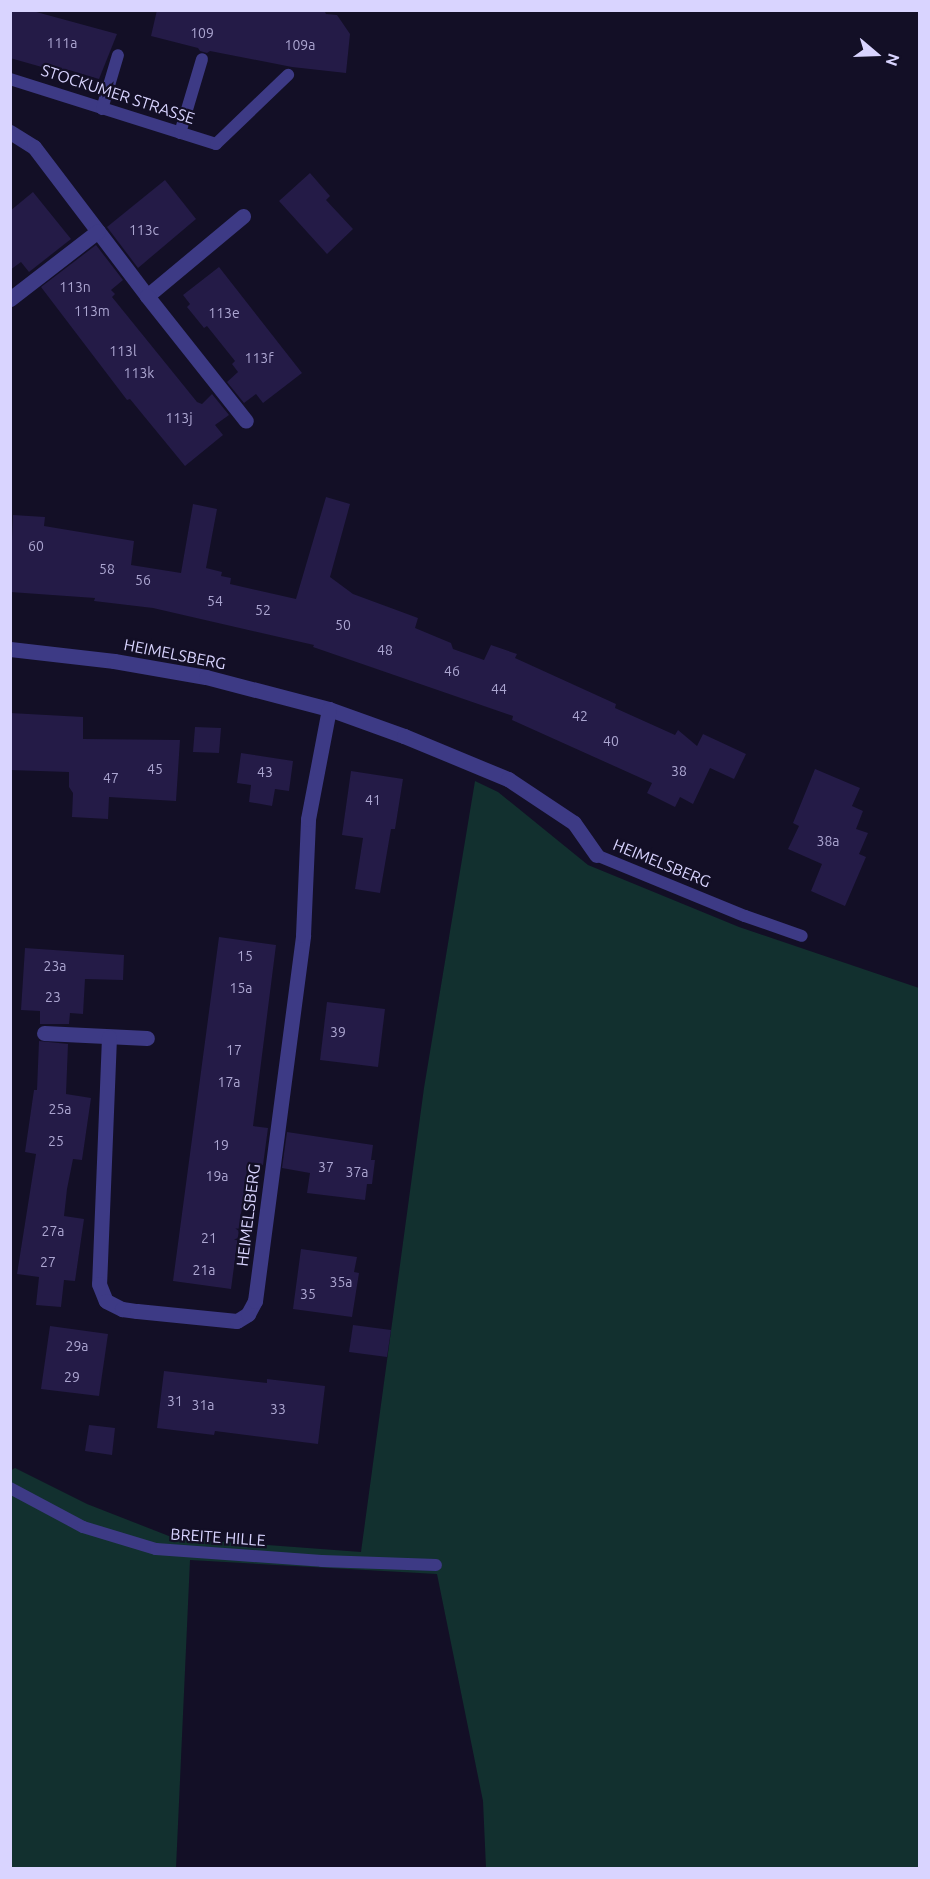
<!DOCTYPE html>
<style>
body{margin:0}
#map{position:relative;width:930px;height:1879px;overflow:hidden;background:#130f26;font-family:Ubuntu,sans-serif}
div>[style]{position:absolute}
.green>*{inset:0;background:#12302f}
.building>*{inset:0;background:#241b47}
.service>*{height:12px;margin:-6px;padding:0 6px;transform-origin:6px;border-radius:6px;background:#3d3a85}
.minor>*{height:15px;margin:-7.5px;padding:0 7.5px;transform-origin:7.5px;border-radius:7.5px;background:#3d3a85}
span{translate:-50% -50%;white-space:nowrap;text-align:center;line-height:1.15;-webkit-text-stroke:4.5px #130f26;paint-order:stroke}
.number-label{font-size:14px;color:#aca6d1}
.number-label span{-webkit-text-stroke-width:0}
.street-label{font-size:16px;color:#d9d4ff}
.frame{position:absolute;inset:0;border:12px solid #d9d4ff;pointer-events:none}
.north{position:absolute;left:846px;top:24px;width:60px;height:60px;-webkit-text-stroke:4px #130f26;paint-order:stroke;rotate:109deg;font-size:16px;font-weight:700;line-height:24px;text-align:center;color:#d9d4ff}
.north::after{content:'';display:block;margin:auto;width:21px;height:27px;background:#d9d4ff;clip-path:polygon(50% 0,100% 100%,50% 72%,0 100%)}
</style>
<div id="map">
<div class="green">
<i style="clip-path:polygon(475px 781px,498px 792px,588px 865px,739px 927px,919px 988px,919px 1868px,486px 1868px,483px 1801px,437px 1574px,190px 1560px,176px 1868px,11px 1868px,10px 1471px,15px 1468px,87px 1504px,174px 1538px,361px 1552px,424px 1088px)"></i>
</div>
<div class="building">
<i style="clip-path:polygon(10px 10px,29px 10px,117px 34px,99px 79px,69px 70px,63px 73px,10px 58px)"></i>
<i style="clip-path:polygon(157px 10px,324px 10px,326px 14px,337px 15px,350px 34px,346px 73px,292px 67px,210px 51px,207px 53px,200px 51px,198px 48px,151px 36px)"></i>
<i style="clip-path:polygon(310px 173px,330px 196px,326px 200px,353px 229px,327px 254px,279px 201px)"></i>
<i style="clip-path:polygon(165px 180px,196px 219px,138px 268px,107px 227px)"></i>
<i style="clip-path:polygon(33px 192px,71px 239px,29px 272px,21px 262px,10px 270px,10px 211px)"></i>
<i style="clip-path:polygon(96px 245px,123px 280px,111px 290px,115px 294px,112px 297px,197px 402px,202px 404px,212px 394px,229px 415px,215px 425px,223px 435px,185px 466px,130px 399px,127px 400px,41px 287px)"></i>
<i style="clip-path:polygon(219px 267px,302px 373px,263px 403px,256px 394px,244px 403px,227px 382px,238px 372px,232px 364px,235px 361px,207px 326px,204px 328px,187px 307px,190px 304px,183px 295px)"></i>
<i style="clip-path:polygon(326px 497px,350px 504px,330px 577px,353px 594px,418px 618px,415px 628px,451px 643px,453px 649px,484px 660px,491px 645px,517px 654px,515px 658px,616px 704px,615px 708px,675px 735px,678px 730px,697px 746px,703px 734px,746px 754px,734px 779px,710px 768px,693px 804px,680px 797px,675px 807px,647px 793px,652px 783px,512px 720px,513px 716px,313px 647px,314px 645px,153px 608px,94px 601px,95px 598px,10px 592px,13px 515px,45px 517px,44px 526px,134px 541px,131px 565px,181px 573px,193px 504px,217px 509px,206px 568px,222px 572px,221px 576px,231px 578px,230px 584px,296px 599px)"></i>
<i style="clip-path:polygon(10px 713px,83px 717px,83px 739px,180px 740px,176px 801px,109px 797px,108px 819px,72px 817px,73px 793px,69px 787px,69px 772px,10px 770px)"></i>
<i style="clip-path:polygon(195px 727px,221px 728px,219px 753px,193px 752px)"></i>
<i style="clip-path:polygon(241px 753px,293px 761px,289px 791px,275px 789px,272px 806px,249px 802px,251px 785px,237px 783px)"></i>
<i style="clip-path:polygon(815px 769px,860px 788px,852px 806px,863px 811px,856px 829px,868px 833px,859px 854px,866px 857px,845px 906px,811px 891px,822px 864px,788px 849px,799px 826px,793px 823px)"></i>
<i style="clip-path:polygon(351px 771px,403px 779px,395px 829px,391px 829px,380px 893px,355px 889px,363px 838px,342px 835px)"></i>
<i style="clip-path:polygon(219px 937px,276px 945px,253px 1126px,268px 1128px,263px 1165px,248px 1162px,231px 1289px,173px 1281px)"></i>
<i style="clip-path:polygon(25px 948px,124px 955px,123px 980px,85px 979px,83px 1014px,70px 1013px,69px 1024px,40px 1024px,40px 1011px,21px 1010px)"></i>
<i style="clip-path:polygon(327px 1002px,385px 1009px,378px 1067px,320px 1060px)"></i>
<i style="clip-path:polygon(39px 1041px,68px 1044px,66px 1094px,91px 1098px,82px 1160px,73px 1159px,67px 1189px,64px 1216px,84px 1219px,75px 1281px,64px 1280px,61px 1307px,36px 1305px,39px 1277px,17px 1274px,36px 1154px,25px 1152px,34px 1090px,37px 1090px)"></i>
<i style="clip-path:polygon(287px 1132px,373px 1145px,371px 1160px,375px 1160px,372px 1184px,367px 1184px,365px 1200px,307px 1193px,310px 1173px,282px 1168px)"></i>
<i style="clip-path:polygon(301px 1249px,357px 1257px,354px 1272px,359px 1273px,352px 1317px,293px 1309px)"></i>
<i style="clip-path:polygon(353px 1325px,391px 1330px,387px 1357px,349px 1352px)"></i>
<i style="clip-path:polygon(50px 1326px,108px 1334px,99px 1396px,41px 1389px)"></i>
<i style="clip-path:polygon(164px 1371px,267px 1383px,267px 1379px,325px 1386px,318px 1444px,215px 1431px,214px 1435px,157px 1428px)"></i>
<i style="clip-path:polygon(89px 1425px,115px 1428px,112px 1455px,85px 1451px)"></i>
</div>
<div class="service">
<i style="left:10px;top:79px;width:216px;rotate:17.5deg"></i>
<i style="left:216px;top:144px;width:100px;rotate:-43.8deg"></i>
<i style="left:102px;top:109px;width:56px;rotate:-73.5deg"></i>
<i style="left:180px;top:133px;width:77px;rotate:-73.4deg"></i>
<i style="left:596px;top:855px;width:161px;rotate:22.3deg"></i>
<i style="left:745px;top:916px;width:60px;rotate:19.3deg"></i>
<i style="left:10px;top:1488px;width:83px;rotate:28.1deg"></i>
<i style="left:83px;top:1527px;width:76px;rotate:16.8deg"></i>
<i style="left:156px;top:1549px;width:166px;rotate:4.1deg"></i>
<i style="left:322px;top:1561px;width:114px;rotate:2deg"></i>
</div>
<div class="minor">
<i style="left:10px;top:132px;width:28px;rotate:32deg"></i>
<i style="left:34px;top:147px;width:187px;rotate:52.8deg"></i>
<i style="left:147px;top:296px;width:125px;rotate:-39.8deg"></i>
<i style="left:147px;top:296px;width:159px;rotate:51.6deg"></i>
<i style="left:10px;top:299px;width:111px;rotate:-37.7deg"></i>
<i style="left:10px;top:649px;width:105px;rotate:6.6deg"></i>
<i style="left:114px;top:661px;width:93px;rotate:9.9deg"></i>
<i style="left:206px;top:677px;width:127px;rotate:14.6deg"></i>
<i style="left:329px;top:709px;width:80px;rotate:19.8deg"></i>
<i style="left:404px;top:736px;width:113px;rotate:22.5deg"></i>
<i style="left:508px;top:779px;width:79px;rotate:33.7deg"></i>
<i style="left:574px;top:823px;width:39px;rotate:55deg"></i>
<i style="left:44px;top:1033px;width:103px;rotate:2.8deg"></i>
<i style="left:109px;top:1037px;width:247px;rotate:92.3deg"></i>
<i style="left:99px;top:1284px;width:18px;rotate:68deg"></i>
<i style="left:106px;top:1301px;width:18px;rotate:27deg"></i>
<i style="left:122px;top:1309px;width:15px;rotate:8deg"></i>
<i style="left:137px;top:1311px;width:100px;rotate:5.7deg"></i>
<i style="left:237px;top:1321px;width:13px;rotate:-32deg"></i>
<i style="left:248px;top:1314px;width:15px;rotate:-62deg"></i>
<i style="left:255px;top:1301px;width:369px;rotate:-82.5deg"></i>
<i style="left:303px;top:935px;width:116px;rotate:-87.5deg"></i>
<i style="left:308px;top:819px;width:112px;rotate:-79.2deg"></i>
</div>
<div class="number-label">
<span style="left:202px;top:33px">109</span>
<span style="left:62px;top:43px">111a</span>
<span style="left:300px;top:45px">109a</span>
<span style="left:144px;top:230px">113c</span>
<span style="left:75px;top:287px">113n</span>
<span style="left:92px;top:311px">113m</span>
<span style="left:224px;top:313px">113e</span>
<span style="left:123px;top:351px">113l</span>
<span style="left:259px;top:358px">113f</span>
<span style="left:139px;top:373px">113k</span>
<span style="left:179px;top:418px">113j</span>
<span style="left:36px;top:546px">60</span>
<span style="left:107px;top:569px">58</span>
<span style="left:143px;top:580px">56</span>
<span style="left:215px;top:601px">54</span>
<span style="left:263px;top:610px">52</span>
<span style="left:343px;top:625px">50</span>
<span style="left:385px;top:650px">48</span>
<span style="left:452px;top:671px">46</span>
<span style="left:499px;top:689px">44</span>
<span style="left:580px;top:716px">42</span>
<span style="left:611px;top:741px">40</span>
<span style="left:155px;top:769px">45</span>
<span style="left:679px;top:771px">38</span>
<span style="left:265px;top:772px">43</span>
<span style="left:111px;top:778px">47</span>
<span style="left:373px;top:800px">41</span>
<span style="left:828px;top:841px">38a</span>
<span style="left:245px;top:956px">15</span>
<span style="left:55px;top:966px">23a</span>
<span style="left:241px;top:988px">15a</span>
<span style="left:53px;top:997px">23</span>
<span style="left:338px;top:1032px">39</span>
<span style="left:234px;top:1050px">17</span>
<span style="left:229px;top:1082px">17a</span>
<span style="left:60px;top:1109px">25a</span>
<span style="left:56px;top:1141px">25</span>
<span style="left:221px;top:1145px">19</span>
<span style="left:326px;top:1167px">37</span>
<span style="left:357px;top:1172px">37a</span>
<span style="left:217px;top:1176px">19a</span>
<span style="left:53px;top:1231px">27a</span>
<span style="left:209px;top:1238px">21</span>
<span style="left:48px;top:1262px">27</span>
<span style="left:204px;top:1270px">21a</span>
<span style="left:341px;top:1282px">35a</span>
<span style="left:308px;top:1294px">35</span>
<span style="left:77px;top:1346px">29a</span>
<span style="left:72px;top:1377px">29</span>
<span style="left:175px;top:1401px">31</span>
<span style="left:203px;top:1405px">31a</span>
<span style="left:278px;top:1409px">33</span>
</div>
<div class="street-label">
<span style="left:118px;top:94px;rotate:18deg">STOCKUMER STRASSE</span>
<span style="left:175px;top:654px;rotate:11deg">HEIMELSBERG</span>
<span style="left:662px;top:863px;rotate:22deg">HEIMELSBERG</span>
<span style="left:248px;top:1215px;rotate:-83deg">HEIMELSBERG</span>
<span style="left:218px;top:1537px;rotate:4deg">BREITE HILLE</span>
</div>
<div class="frame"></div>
<div class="north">N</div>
</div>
